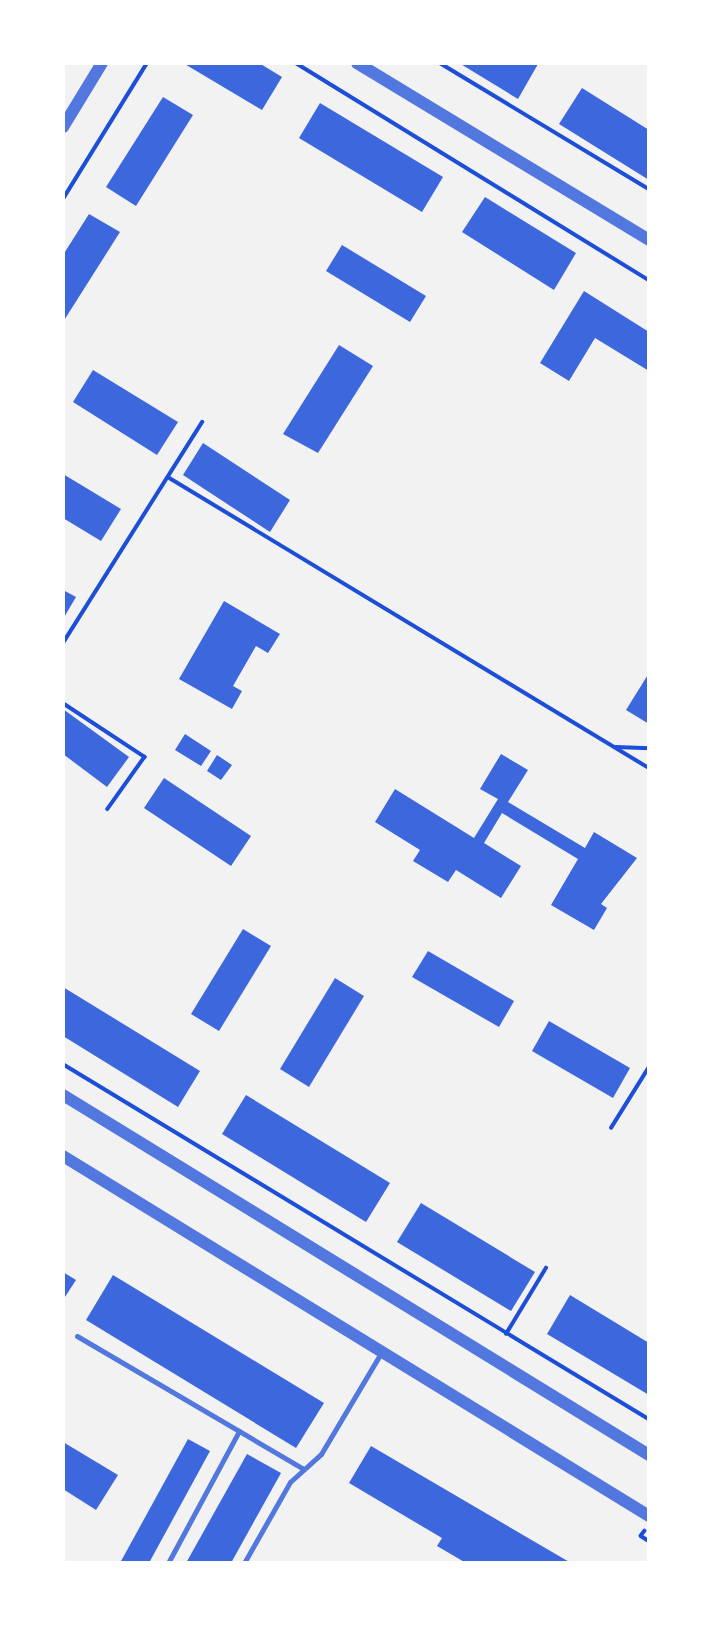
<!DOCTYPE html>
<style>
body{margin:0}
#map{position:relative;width:712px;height:1626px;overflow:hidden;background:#f2f2f2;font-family:"Work Sans",sans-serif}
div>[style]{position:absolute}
.building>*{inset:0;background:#3d67dc}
.path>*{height:3.5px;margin:-1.75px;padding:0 1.75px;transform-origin:1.75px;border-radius:1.75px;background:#1d4ed8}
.service>*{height:5px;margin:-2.5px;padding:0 2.5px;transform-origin:2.5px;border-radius:2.5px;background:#5277de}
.tertiary>*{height:12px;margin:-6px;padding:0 6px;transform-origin:6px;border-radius:6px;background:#5277de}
span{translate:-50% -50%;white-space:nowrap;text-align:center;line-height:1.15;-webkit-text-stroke:5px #fff;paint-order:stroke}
.frame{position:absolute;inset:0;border:65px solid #fff;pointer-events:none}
</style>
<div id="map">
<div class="building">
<i style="clip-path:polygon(183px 63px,259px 63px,282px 77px,262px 110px)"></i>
<i style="clip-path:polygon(459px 63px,536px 63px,538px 64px,518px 99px)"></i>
<i style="clip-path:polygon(582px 88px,649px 130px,649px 180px,559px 124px)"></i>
<i style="clip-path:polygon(163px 97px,193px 115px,136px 206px,106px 187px)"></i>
<i style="clip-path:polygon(320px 103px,443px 177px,422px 212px,299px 138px)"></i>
<i style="clip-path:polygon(485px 197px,576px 253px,554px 290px,462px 232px)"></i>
<i style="clip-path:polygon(89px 214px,120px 232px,63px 322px,63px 255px)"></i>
<i style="clip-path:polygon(342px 245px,426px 296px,410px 322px,326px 271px)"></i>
<i style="clip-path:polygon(584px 291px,649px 332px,649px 371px,595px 338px,569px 381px,540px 363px)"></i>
<i style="clip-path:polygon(339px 345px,373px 366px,318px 453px,283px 434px)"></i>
<i style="clip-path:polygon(93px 370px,178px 422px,157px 455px,73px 402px)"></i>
<i style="clip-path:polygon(203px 443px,290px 500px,270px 532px,183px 475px)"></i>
<i style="clip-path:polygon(63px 474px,121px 509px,101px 541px,63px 518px)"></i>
<i style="clip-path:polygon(63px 590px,76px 597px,63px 619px)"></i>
<i style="clip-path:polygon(224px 601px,280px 634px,268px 653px,256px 646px,233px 686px,242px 691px,232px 709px,179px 679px)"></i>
<i style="clip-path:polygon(649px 673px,649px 724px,626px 710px)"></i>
<i style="clip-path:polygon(63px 709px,129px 757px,107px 787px,63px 754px)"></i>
<i style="clip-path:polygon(185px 734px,211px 751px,201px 766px,175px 750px)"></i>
<i style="clip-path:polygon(501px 754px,528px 770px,508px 802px,585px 848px,594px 832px,637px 858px,601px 904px,607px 908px,594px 930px,551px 905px,578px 859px,502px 813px,484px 843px,521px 866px,501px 898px,456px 870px,448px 882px,413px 861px,420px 850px,375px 822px,395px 789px,474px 838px,498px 799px,480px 789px)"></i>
<i style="clip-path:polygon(217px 755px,232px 765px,221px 780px,207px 771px)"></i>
<i style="clip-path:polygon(164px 778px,251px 836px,231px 866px,144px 808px)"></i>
<i style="clip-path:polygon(243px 929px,271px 946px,219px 1031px,191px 1014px)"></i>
<i style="clip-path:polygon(428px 951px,514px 1001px,499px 1027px,412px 977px)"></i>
<i style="clip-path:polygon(335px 978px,364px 996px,309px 1087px,280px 1069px)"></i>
<i style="clip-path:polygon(63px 987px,200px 1071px,178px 1107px,63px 1036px)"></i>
<i style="clip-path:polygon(549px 1021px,630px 1068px,613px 1098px,532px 1051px)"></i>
<i style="clip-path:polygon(246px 1095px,390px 1183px,366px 1222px,222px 1134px)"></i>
<i style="clip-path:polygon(421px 1203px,535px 1272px,511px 1311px,397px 1242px)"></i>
<i style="clip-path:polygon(63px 1272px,76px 1280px,63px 1300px)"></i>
<i style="clip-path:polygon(113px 1275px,324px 1403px,296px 1448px,86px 1320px)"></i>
<i style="clip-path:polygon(570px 1295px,649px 1343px,649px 1395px,547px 1334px)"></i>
<i style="clip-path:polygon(188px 1439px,210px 1451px,149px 1563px,120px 1563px)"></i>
<i style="clip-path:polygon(63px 1442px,118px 1475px,96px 1510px,63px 1489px)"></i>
<i style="clip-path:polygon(371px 1446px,571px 1563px,466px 1563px,437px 1546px,442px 1538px,349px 1483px)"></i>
<i style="clip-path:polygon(247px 1454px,281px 1473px,231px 1563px,186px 1563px)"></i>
</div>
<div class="path">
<i style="left:296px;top:63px;width:414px;rotate:31.6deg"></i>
<i style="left:440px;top:63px;width:244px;rotate:31.1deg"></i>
<i style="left:63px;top:199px;width:160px;rotate:-58.3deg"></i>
<i style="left:168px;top:477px;width:562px;rotate:31.17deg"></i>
<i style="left:63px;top:643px;width:261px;rotate:-57.8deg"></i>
<i style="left:63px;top:703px;width:98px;rotate:33.4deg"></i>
<i style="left:145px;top:757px;width:64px;rotate:125.4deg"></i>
<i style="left:616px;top:747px;width:33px;rotate:2deg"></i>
<i style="left:63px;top:1064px;width:685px;rotate:31.21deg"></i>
<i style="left:611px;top:1128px;width:72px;rotate:-58.1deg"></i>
<i style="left:506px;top:1334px;width:77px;rotate:-58.8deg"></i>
<i style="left:645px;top:1531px;width:6px;rotate:129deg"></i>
<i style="left:641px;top:1536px;width:9px;rotate:32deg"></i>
</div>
<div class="service">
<i style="left:77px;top:1336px;width:263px;rotate:30.4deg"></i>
<i style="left:168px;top:1563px;width:150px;rotate:-61.7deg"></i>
<i style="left:244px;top:1563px;width:93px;rotate:-60.4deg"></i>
<i style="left:290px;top:1482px;width:42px;rotate:-42.1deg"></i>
<i style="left:321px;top:1454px;width:117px;rotate:-59.3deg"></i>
</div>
<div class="tertiary">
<i style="left:357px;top:63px;width:341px;rotate:31.2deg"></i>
<i style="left:63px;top:127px;width:75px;rotate:-58.6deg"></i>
<i style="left:63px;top:1095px;width:688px;rotate:31.56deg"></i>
<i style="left:63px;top:1156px;width:688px;rotate:31.56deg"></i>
</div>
<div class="frame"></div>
</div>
